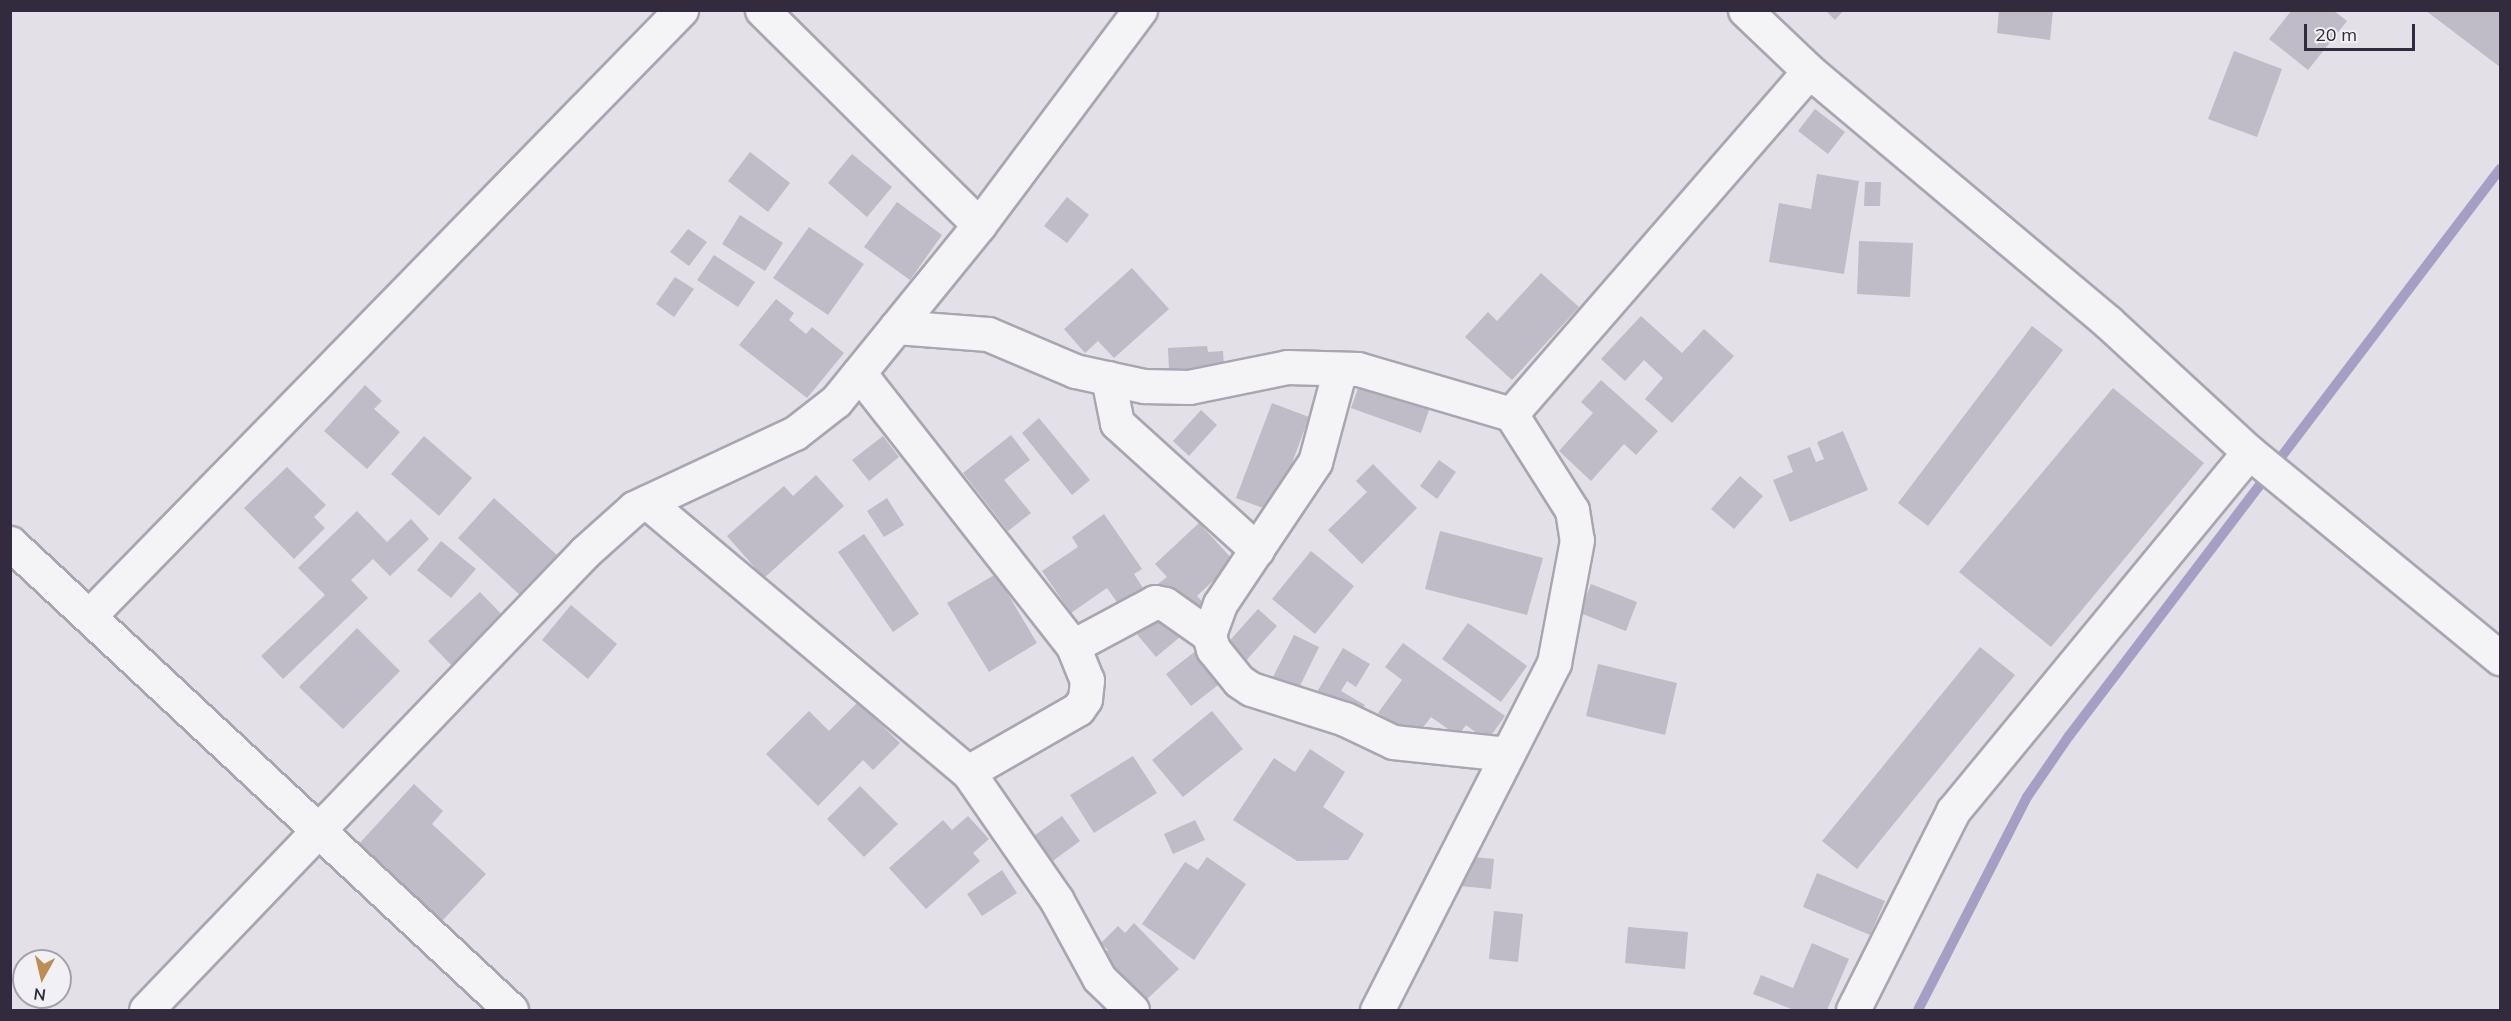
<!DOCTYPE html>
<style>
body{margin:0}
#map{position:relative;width:2511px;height:1021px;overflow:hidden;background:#e3e0e8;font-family:Mulish,sans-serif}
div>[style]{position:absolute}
.stream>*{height:10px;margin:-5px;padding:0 5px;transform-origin:5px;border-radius:5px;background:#a69fc4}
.building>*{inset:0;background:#bfbbc7}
.roads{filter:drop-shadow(2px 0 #aaa6b1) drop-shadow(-2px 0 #aaa6b1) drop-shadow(0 2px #aaa6b1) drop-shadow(0 -2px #aaa6b1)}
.minor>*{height:33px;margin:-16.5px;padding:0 16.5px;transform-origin:16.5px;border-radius:16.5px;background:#f4f3f6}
span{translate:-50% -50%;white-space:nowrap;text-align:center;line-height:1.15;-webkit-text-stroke:4.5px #f1f0f5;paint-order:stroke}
.frame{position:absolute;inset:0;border:12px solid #312b3d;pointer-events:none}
.north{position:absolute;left:12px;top:949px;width:60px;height:60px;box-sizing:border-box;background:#f1f0f5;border:2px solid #a4a1ab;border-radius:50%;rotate:188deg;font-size:16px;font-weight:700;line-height:24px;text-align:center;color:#312b3d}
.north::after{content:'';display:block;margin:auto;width:21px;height:27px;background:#bf8c53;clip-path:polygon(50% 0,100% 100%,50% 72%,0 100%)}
.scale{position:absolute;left:2304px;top:24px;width:111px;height:27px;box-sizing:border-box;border:3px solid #312b3d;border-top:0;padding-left:8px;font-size:18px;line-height:21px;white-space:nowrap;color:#312b3d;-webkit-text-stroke:4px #f1f0f5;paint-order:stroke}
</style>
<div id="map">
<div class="stream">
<i style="left:1918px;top:1010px;width:239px;rotate:-62.9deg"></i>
<i style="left:2027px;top:797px;width:74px;rotate:-55.5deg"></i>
<i style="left:2069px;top:736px;width:712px;rotate:-52.76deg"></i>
</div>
<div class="building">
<i style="clip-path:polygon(1825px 10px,1844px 10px,1835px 20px)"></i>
<i style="clip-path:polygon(1999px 10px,2053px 10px,2050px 40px,1997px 33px)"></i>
<i style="clip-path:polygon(2292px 10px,2333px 10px,2347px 21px,2308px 70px,2269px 39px)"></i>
<i style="clip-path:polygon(2425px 10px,2500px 10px,2500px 67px)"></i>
<i style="clip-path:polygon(2234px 51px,2282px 69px,2257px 137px,2208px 119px)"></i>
<i style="clip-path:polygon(1815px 109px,1845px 132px,1828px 154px,1798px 131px)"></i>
<i style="clip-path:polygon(750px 152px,790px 183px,768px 212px,728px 181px)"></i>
<i style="clip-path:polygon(852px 154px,892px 187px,867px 217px,828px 183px)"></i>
<i style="clip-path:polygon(1817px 174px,1859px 181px,1844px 274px,1769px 262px,1779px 203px,1811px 209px)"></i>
<i style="clip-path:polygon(1865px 182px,1881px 182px,1880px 206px,1864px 206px)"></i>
<i style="clip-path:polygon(1067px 197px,1089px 215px,1067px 243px,1044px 226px)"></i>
<i style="clip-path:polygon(897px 202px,942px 235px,910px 280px,864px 247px)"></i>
<i style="clip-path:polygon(740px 215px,783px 243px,765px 271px,722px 244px)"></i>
<i style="clip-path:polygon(809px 227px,864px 264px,828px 315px,773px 278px)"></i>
<i style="clip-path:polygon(688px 229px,707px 242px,689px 266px,670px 252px)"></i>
<i style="clip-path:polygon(1859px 241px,1913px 243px,1910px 297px,1857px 294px)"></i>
<i style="clip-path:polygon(714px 255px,755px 282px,738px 307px,697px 280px)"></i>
<i style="clip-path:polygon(1132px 268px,1169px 309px,1114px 358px,1098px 341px,1085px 353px,1064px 329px)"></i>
<i style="clip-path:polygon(1541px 273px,1579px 307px,1512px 380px,1465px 337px,1488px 312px,1497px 321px)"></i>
<i style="clip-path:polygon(675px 277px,694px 289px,674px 317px,656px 304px)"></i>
<i style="clip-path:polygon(776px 299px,794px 313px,789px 320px,806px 334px,812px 327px,844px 353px,807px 398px,739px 345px)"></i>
<i style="clip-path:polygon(1641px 316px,1682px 353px,1704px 329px,1734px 356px,1672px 423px,1645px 399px,1663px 378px,1644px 360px,1625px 381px,1601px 359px)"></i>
<i style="clip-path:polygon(2032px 326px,2063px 350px,1928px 526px,1898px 503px)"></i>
<i style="clip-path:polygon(1207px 346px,1208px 352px,1223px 351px,1224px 367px,1169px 370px,1168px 348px)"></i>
<i style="clip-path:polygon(1361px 380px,1431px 404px,1421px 433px,1351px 408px)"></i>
<i style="clip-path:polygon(1601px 380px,1658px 431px,1636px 455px,1624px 444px,1591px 481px,1559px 451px,1593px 413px,1581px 402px)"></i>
<i style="clip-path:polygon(365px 385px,382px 401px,374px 409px,400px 432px,367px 469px,324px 431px)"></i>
<i style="clip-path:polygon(2113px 388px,2204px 463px,2051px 647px,1959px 572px)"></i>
<i style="clip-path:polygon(1272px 403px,1309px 417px,1274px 512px,1236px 498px)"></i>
<i style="clip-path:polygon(1201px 410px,1217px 425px,1189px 456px,1173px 441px)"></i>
<i style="clip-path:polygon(1039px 418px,1090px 480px,1072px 495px,1022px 433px)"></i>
<i style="clip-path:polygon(1843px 431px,1868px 490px,1790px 522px,1773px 480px,1793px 472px,1787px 456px,1810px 447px,1816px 462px,1824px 459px,1817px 442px)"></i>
<i style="clip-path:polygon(1011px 435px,1030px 460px,1004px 480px,1031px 513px,1008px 531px,963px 473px)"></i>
<i style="clip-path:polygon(424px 436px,472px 478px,439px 516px,391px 474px)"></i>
<i style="clip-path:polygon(883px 436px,899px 457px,869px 481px,852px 460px)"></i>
<i style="clip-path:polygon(1439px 460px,1456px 472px,1437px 499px,1420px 486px)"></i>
<i style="clip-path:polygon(1373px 464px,1417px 508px,1362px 564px,1328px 530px,1367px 492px,1356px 481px)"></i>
<i style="clip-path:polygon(287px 467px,326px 505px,314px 517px,325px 528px,294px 559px,244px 508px)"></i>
<i style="clip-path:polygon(816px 475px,844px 506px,764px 578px,727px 536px,784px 486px,793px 496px)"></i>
<i style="clip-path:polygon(1740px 476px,1763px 496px,1734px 529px,1711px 509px)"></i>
<i style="clip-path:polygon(494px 498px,557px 555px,520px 595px,458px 538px)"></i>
<i style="clip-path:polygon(887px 498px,904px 525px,884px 537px,867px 511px)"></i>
<i style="clip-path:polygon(357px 511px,387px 542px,411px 519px,429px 539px,390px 576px,373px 559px,351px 580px,368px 598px,283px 679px,261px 656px,325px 595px,298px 568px)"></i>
<i style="clip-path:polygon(1104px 514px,1142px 569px,1134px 574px,1143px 588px,1119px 605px,1107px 588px,1071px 613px,1042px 571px,1078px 547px,1072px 537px)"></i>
<i style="clip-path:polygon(1199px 523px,1234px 561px,1197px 596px,1209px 609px,1195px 623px,1158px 584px,1167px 577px,1155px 564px)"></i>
<i style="clip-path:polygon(1440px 531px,1543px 558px,1527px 615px,1425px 589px)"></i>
<i style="clip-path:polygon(864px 534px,919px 614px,893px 632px,838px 552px)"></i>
<i style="clip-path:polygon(441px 541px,476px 569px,451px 598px,417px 570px)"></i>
<i style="clip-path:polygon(1311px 551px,1354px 586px,1315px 634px,1272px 599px)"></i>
<i style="clip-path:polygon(996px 574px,1037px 643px,989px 672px,947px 603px)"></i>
<i style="clip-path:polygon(1591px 584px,1637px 602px,1626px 631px,1580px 613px)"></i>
<i style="clip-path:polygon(480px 592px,506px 619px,454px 668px,428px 641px)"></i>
<i style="clip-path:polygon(571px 605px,617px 644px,588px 679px,542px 640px)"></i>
<i style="clip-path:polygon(1154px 607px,1180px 637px,1156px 657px,1131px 627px)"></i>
<i style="clip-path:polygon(1258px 609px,1277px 626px,1243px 664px,1224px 647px)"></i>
<i style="clip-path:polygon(1468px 623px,1527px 666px,1501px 702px,1442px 659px)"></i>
<i style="clip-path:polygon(357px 628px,400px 671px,343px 729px,299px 687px)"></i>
<i style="clip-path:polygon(1294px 635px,1319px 647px,1296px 694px,1271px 681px)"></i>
<i style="clip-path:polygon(1403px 643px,1505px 716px,1487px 741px,1466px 725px,1458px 736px,1431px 717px,1414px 739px,1378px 713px,1402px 680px,1385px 667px)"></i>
<i style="clip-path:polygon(1980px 647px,2015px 675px,1857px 869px,1822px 841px)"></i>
<i style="clip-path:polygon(1343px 648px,1370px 664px,1356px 687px,1347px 681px,1341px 691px,1365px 705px,1355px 721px,1314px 697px)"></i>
<i style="clip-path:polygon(1197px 650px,1222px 682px,1191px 706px,1166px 674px)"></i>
<i style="clip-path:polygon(1598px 664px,1677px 683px,1665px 735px,1586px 716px)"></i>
<i style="clip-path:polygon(858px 702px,900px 743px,873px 770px,863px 760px,818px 806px,766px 754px,809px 711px,829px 731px)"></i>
<i style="clip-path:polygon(1212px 711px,1243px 749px,1183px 797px,1152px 760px)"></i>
<i style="clip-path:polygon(1310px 749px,1345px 772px,1323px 807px,1364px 834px,1348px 860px,1297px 861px,1233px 820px,1274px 758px,1295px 772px)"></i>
<i style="clip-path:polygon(1133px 756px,1157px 793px,1094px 833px,1070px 795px)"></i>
<i style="clip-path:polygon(414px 784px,443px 811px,432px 824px,486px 874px,441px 922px,357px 846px)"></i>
<i style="clip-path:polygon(860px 786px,898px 824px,864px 857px,827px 819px)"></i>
<i style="clip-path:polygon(968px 816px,989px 839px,973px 853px,980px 861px,926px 909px,889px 868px,943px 820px,952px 830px)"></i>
<i style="clip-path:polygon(1062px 816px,1080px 841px,1050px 863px,1031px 838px)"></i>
<i style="clip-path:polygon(1195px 820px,1205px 840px,1173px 854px,1164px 834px)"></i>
<i style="clip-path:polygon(1463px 856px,1494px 859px,1491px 889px,1460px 886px)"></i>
<i style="clip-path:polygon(1207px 857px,1246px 884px,1194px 960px,1142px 924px,1185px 862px,1198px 870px)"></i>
<i style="clip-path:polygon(1002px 870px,1017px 893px,982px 916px,967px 894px)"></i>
<i style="clip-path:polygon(1817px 873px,1885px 901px,1870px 935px,1803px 907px)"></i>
<i style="clip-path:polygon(1494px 911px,1523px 914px,1518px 962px,1489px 959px)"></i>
<i style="clip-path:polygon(1134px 923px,1179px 969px,1144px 1002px,1100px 957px,1108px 950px,1101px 943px,1118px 926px,1125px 933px)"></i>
<i style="clip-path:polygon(1628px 927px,1688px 932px,1685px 969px,1625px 963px)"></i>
<i style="clip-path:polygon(1812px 943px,1849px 959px,1827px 1010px,1794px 1010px,1753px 994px,1761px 975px,1793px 988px)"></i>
</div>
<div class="roads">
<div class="minor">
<i style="left:762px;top:10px;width:305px;rotate:44.7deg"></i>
<i style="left:1745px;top:10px;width:88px;rotate:43.6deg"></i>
<i style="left:1809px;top:71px;width:390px;rotate:40deg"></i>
<i style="left:2108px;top:322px;width:192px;rotate:42.7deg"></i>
<i style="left:2249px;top:452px;width:325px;rotate:39.4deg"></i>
<i style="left:896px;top:327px;width:92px;rotate:4.4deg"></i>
<i style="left:988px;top:334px;width:95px;rotate:23deg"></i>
<i style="left:1075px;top:371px;width:71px;rotate:12.3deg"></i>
<i style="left:1144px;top:386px;width:45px;rotate:1.3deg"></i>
<i style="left:1189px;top:387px;width:100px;rotate:-11.5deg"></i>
<i style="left:1287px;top:367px;width:71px;rotate:1.6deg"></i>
<i style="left:1358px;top:369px;width:159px;rotate:16.4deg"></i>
<i style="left:1511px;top:414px;width:114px;rotate:57.6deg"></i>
<i style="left:1572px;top:510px;width:30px;rotate:81deg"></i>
<i style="left:1577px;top:540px;width:125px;rotate:100.6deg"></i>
<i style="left:1554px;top:663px;width:390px;rotate:117deg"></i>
<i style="left:1340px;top:369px;width:96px;rotate:105deg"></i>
<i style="left:1315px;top:462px;width:171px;rotate:123.8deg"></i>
<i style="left:1220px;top:604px;width:33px;rotate:110deg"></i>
<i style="left:1209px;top:635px;width:15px;rotate:74deg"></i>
<i style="left:1213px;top:649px;width:41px;rotate:50.9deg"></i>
<i style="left:1239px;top:681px;width:14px;rotate:34deg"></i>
<i style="left:1251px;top:689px;width:99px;rotate:17.7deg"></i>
<i style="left:1345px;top:719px;width:53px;rotate:25.6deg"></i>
<i style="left:1393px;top:742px;width:115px;rotate:6deg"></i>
<i style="left:859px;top:373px;width:347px;rotate:51.9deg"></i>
<i style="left:1073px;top:646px;width:37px;rotate:68deg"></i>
<i style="left:1087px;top:680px;width:19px;rotate:96deg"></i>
<i style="left:1085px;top:699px;width:12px;rotate:125deg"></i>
<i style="left:1078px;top:709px;width:127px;rotate:150.2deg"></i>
<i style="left:1108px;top:378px;width:46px;rotate:78.7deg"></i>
<i style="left:1117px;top:423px;width:189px;rotate:42.2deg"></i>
<i style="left:1511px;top:414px;width:454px;rotate:-49deg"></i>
<i style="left:647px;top:502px;width:419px;rotate:40.1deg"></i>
<i style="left:968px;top:772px;width:155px;rotate:55.3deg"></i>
<i style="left:1056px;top:899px;width:90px;rotate:61.4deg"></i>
<i style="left:1099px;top:978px;width:46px;rotate:44.1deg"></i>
<i style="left:10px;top:543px;width:685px;rotate:42.99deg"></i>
<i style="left:90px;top:615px;width:846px;rotate:-45.67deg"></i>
<i style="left:1073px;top:646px;width:93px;rotate:-28.2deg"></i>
<i style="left:1155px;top:602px;width:10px;rotate:11deg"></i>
<i style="left:1165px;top:604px;width:54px;rotate:35.2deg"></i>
<i style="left:146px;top:1010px;width:634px;rotate:-46.21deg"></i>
<i style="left:585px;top:552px;width:66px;rotate:-41.9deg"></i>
<i style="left:634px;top:508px;width:178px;rotate:-25deg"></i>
<i style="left:795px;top:433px;width:52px;rotate:-38deg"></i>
<i style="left:836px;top:401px;width:227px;rotate:-50.9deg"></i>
<i style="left:979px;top:225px;width:269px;rotate:-53.2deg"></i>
<i style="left:1853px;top:1010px;width:223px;rotate:-63.3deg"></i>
<i style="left:1953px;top:811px;width:465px;rotate:-50.5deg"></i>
</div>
</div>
<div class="frame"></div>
<div class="north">N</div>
<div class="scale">20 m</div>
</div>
